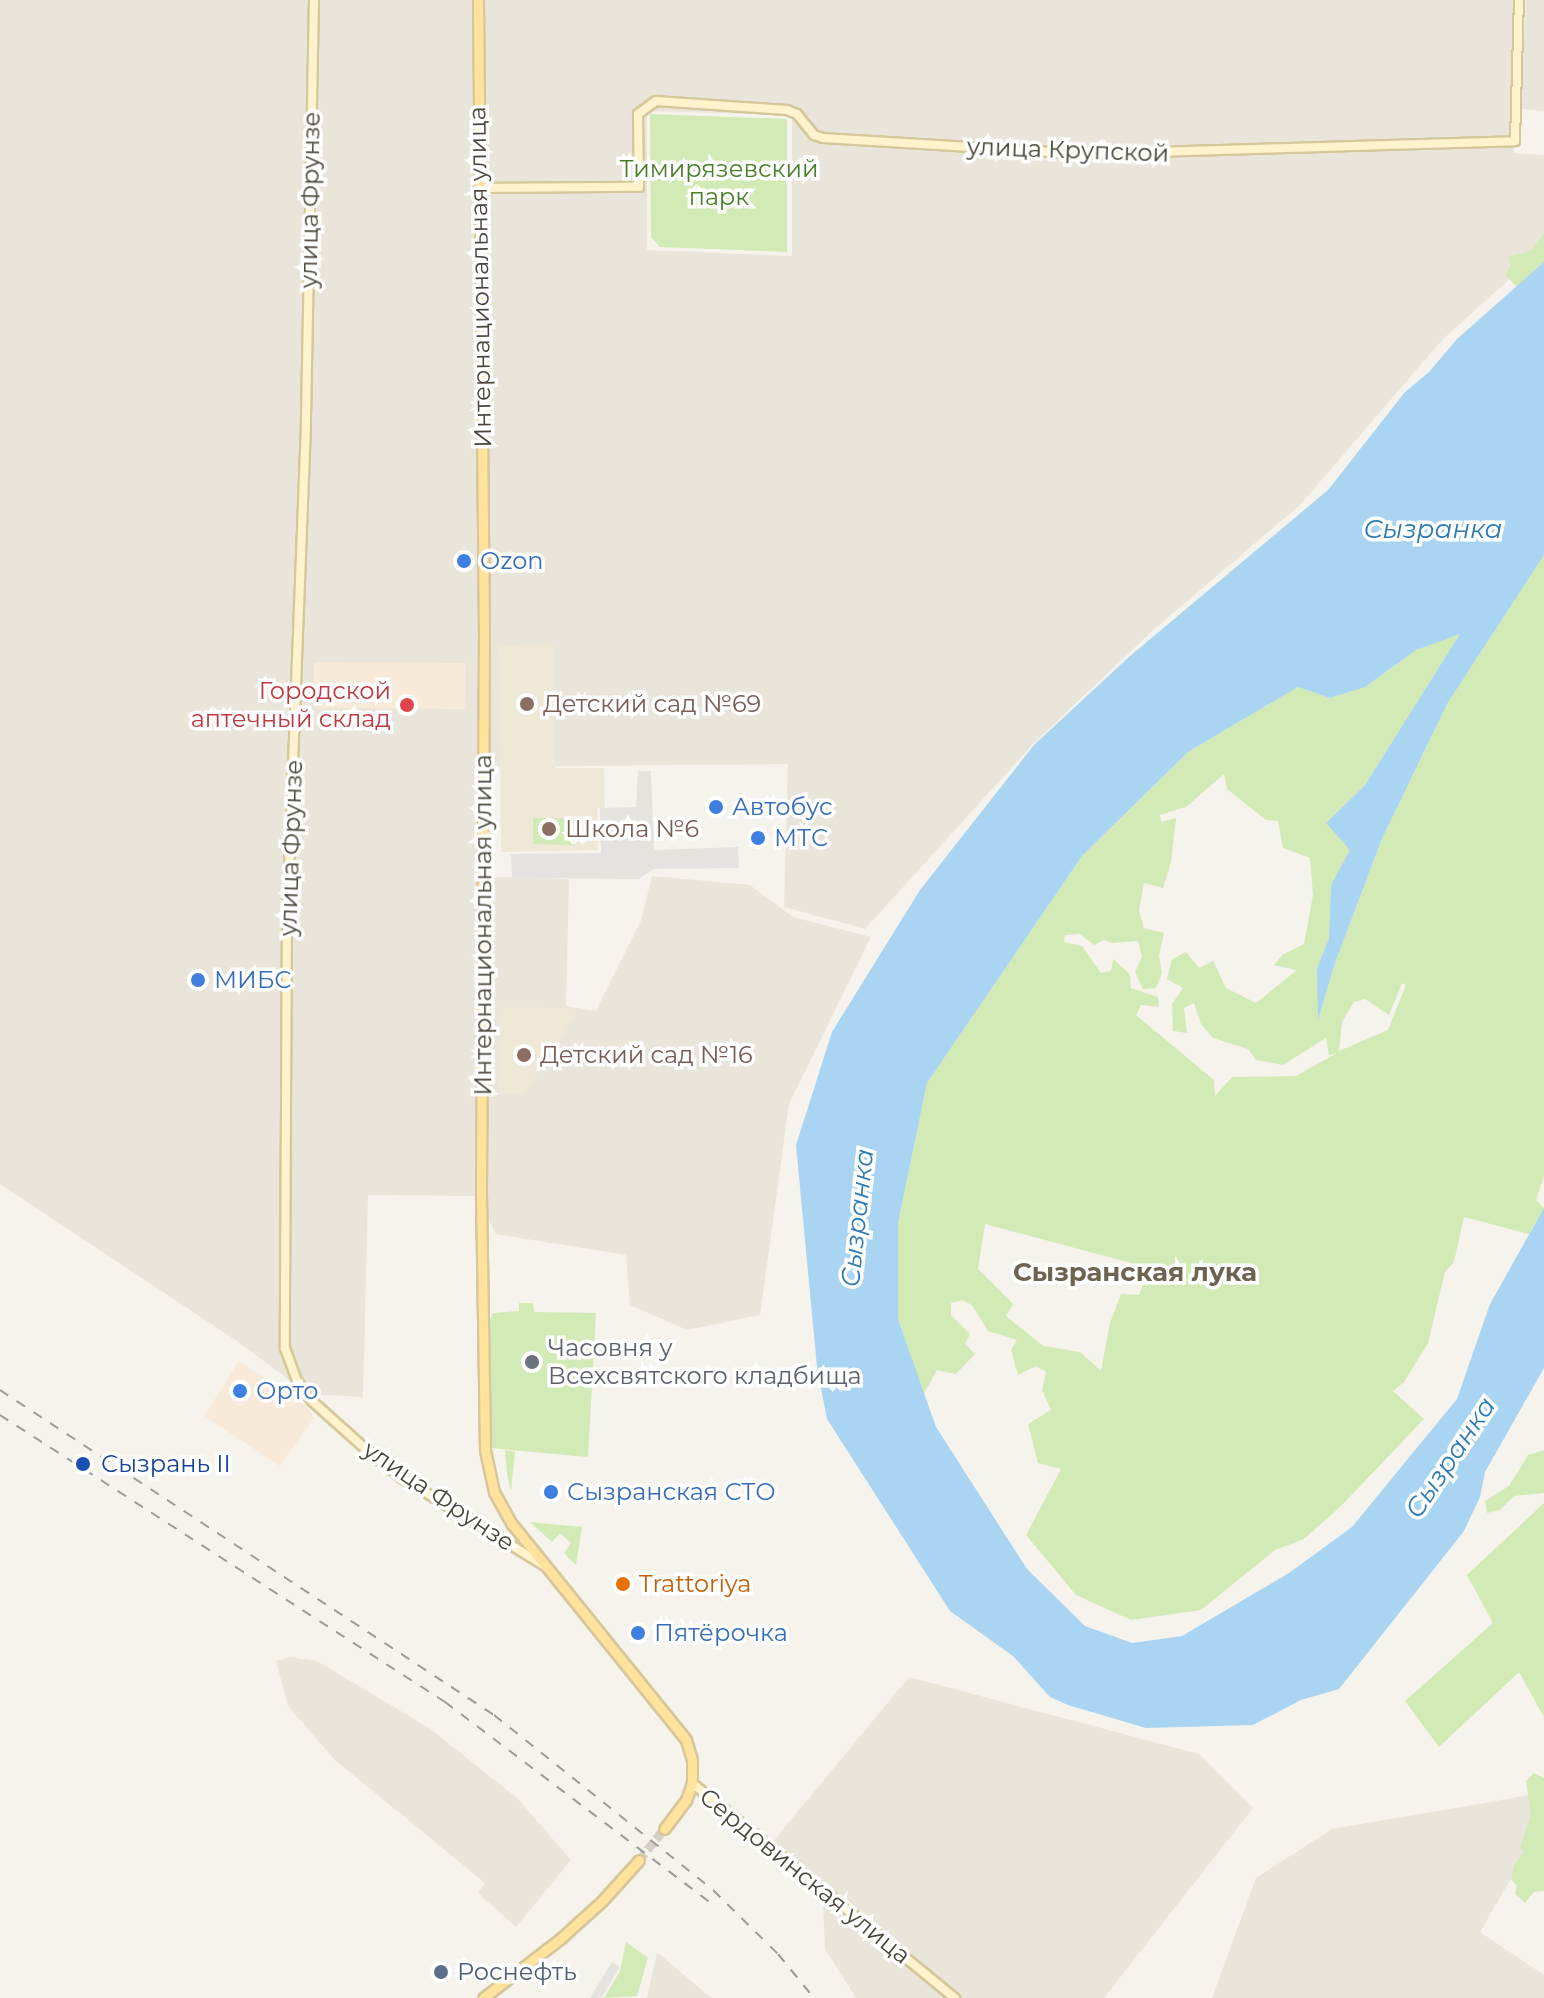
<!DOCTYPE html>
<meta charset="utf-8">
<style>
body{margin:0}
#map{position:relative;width:1544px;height:1998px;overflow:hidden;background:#f6f3ec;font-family:Montserrat,sans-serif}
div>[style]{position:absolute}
.residential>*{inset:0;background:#eae5da}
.commercial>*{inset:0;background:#f7ead8}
.education>*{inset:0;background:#efe8d6}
.green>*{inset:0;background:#d2eab5}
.parking>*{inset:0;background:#e5e3e0}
.water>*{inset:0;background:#a9d4f2}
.primary-tunnel>*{height:9px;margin-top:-4.5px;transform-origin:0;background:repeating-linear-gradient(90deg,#d4d0c8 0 9px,transparent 0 13.5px)}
.roads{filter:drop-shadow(2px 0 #d6c79b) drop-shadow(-2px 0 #d6c79b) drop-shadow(0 2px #d6c79b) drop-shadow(0 -2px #d6c79b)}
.secondary>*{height:8px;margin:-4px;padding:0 4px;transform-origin:4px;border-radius:4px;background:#fff3cd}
.primary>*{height:9px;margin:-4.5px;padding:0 4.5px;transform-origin:4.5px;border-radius:4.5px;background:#ffe39c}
.rail>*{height:2px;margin-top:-1px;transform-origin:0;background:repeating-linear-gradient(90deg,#9a9a9a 0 10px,transparent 0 20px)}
.dots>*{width:22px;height:22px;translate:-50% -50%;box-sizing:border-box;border:4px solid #fff;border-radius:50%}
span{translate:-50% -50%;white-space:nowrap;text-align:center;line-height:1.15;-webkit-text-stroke:7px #fff;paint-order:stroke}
.street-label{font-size:24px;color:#4b4439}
.park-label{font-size:24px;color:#4a7f2a}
.shop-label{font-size:24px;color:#366cbe}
.left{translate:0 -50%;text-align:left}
.health-label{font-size:24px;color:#be3a42}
.right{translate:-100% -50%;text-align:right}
.education-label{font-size:24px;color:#785e54}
.worship-label{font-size:24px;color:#5b616d}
.transit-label{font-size:24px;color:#164399}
.food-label{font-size:24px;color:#c56008}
.service-label{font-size:24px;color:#4e5e75}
.water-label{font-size:26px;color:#2e7ab2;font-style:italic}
.neighbourhood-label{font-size:26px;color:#6e6250;font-weight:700}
</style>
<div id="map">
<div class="residential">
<i style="clip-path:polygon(evenodd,0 0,1516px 0,1514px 153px,1544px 155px,1544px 248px,1443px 339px,1300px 505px,1152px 631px,1034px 743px,865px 929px,784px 907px,788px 764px,489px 767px,488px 877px,569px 879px,566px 1006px,596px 1011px,641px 921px,652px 876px,750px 885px,793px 917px,871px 937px,789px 1104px,760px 1315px,687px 1330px,630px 1305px,626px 1255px,496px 1234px,477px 1196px,368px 1195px,363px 1397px,308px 1394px,237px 1341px,0 1184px,0 0,647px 111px,792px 115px,792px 256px,647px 250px,647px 111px)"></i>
<i style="clip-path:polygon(1526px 0,1544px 0,1544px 111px,1521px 109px)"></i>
<i style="clip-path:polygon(290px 1657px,317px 1661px,429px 1728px,517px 1798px,571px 1860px,516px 1927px,478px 1893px,485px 1883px,335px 1760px,288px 1706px,276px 1661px)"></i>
<i style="clip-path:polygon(909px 1677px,1199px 1754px,1253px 1808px,1104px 1998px,856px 1998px,825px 1949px,823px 1901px,766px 1850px)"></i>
<i style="clip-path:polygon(1542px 1793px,1531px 1844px,1480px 1932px,1544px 1975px,1544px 1998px,1212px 1998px,1256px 1878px,1332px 1829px)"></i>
<i style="clip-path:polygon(657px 1952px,711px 1998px,647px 1998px)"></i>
</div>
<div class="commercial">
<i style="clip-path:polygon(314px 662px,466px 663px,465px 709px,314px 708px)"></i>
<i style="clip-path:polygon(239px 1361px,306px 1406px,314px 1418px,280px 1466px,204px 1416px)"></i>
</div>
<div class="education">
<i style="clip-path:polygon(553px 644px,555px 768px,604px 768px,605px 808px,597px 808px,598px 850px,501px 852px,499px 646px)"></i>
<i style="clip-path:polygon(500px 1007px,576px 1008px,575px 1016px,524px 1095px,499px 1094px)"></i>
</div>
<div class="green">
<i style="clip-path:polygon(650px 114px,787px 119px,787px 252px,660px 247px,651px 237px)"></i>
<i style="clip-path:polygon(1544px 233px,1544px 262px,1517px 287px,1505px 275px,1511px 265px,1508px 257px,1531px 251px)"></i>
<i style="clip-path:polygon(evenodd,1544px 555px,1544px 1176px,1536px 1200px,1544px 1208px,1529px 1234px,1464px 1217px,1454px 1262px,1445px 1272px,1428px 1343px,1404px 1382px,1393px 1391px,1424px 1419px,1341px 1506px,1304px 1539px,1275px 1550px,1201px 1610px,1131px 1620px,1076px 1595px,1026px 1535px,1061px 1469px,1038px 1463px,1028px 1424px,1051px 1410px,1042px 1390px,1046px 1372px,1036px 1366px,1018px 1375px,1011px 1350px,1017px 1340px,988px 1331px,972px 1305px,962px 1300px,951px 1303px,951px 1315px,970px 1334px,965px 1344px,975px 1354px,956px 1374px,937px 1370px,924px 1394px,898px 1319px,898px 1223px,927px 1083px,1082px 856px,1188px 752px,1298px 687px,1330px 698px,1365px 687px,1416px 650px,1461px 633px,1365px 785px,1327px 822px,1351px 850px,1331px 885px,1329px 938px,1317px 968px,1319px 1017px,1335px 963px,1381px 841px,1447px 704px,1544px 555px,1224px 774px,1227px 789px,1266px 820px,1278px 821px,1283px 848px,1310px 858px,1313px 895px,1304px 944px,1282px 955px,1274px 965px,1297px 970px,1256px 1003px,1226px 988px,1213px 961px,1199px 968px,1186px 952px,1172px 959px,1167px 979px,1183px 988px,1172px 1004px,1173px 1031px,1187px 1033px,1184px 1008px,1194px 1003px,1201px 1024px,1213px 1038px,1248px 1049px,1256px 1060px,1283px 1065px,1326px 1038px,1329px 1055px,1337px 1053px,1296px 1076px,1232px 1077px,1215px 1096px,1214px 1080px,1136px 1015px,1141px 1005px,1159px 1007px,1158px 997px,1131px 988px,1130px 974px,1113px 959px,1111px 971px,1101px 973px,1082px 946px,1064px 942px,1065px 935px,1080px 934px,1094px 945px,1104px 940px,1112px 943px,1138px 941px,1142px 957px,1135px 972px,1143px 989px,1156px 988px,1162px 973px,1159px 956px,1164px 933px,1144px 928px,1139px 911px,1144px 883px,1163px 888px,1171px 862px,1176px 818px,1161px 822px,1160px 815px,1186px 807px,1224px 774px,1544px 555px,1402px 983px,1406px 985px,1388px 1030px,1339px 1051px,1342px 1022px,1354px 1002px,1365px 999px,1389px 1015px,1402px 983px,1544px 555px,985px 1224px,1150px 1268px,1139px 1295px,1121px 1294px,1110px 1323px,1101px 1371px,1080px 1352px,1043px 1346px,1006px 1316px,1013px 1304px,978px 1269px,985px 1224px)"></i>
<i style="clip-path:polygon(533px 818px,574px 818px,574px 845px,533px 844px)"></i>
<i style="clip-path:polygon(519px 1303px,533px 1303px,534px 1312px,596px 1313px,588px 1457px,490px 1448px,487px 1325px,493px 1313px,519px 1311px)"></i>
<i style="clip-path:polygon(505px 1450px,515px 1452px,511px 1491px,507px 1474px)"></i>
<i style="clip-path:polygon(1544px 1450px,1544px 1493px,1514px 1496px,1500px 1510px,1487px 1513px,1485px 1501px,1509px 1486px,1528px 1455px)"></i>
<i style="clip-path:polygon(1544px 1503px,1544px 1717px,1519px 1672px,1439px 1747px,1405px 1701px,1493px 1623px,1467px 1575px)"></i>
<i style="clip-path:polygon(530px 1522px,582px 1527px,576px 1565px,564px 1553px,571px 1543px,560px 1533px,552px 1542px)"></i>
<i style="clip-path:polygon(1534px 1773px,1544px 1778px,1544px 1891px,1534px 1892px,1525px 1903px,1515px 1894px,1517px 1886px,1511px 1879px,1514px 1865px,1524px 1852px,1520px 1847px,1531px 1815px,1526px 1781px)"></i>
<i style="clip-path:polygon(626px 1942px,648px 1958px,637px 1996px,604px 1998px,620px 1971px)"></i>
</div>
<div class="parking">
<i style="clip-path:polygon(638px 771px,651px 771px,654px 850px,738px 847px,739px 868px,654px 869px,638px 879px,512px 878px,511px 854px,601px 853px,600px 808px,636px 807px)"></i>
<i style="clip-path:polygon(612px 1962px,620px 1967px,601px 1998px,590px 1998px)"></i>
</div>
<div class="water">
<i style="clip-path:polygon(1544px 262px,1544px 555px,1447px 704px,1381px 841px,1335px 963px,1318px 1020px,1317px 968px,1329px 938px,1331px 885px,1350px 850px,1326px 823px,1365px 785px,1460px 634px,1416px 650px,1365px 687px,1330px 698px,1298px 687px,1188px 752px,1082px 856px,927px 1083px,898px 1223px,898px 1319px,936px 1427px,1027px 1569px,1085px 1626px,1132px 1643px,1182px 1636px,1289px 1573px,1352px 1527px,1457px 1399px,1490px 1304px,1544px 1208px,1544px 1368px,1485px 1472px,1480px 1497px,1464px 1531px,1339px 1689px,1301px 1700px,1253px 1725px,1146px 1728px,1068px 1705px,1050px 1697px,1013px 1656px,950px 1611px,827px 1419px,817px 1367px,796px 1145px,832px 1032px,920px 890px,1034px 745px,1130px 656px,1328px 490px,1405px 392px,1429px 372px,1457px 339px)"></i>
</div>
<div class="primary-tunnel">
<i style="left:639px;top:1860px;width:40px;rotate:-51deg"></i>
</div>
<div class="roads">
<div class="secondary">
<i style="left:314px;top:0;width:425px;rotate:91.1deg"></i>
<i style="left:306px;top:425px;width:491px;rotate:92.2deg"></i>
<i style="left:287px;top:916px;width:432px;rotate:90.3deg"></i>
<i style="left:285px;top:1348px;width:35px;rotate:70deg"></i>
<i style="left:297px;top:1381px;width:25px;rotate:53deg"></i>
<i style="left:312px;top:1401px;width:78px;rotate:41.9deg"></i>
<i style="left:370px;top:1453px;width:41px;rotate:38deg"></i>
<i style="left:402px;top:1478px;width:168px;rotate:31.6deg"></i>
<i style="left:479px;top:188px;width:160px;rotate:-0.4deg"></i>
<i style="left:639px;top:187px;width:73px;rotate:-90.8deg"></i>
<i style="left:638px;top:114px;width:22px;rotate:-36deg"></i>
<i style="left:656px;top:101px;width:131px;rotate:3.9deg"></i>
<i style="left:787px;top:110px;width:11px;rotate:22deg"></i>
<i style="left:797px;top:114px;width:27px;rotate:51deg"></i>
<i style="left:814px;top:135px;width:9px;rotate:18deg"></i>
<i style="left:823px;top:138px;width:262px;rotate:3.5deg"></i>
<i style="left:1085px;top:154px;width:430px;rotate:-1.7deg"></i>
<i style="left:1515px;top:141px;width:141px;rotate:-88.4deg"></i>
<i style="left:692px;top:1783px;width:340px;rotate:39.3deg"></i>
</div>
<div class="primary">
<i style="left:478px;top:0;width:631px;rotate:89.46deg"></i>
<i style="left:484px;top:631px;width:563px;rotate:90.31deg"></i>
<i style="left:481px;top:1194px;width:256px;rotate:89.1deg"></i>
<i style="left:485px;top:1450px;width:43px;rotate:77.9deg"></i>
<i style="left:494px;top:1492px;width:37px;rotate:61deg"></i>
<i style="left:512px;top:1524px;width:277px;rotate:51.1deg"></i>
<i style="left:686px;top:1740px;width:21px;rotate:73deg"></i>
<i style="left:692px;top:1760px;width:23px;rotate:90deg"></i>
<i style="left:692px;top:1783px;width:18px;rotate:109deg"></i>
<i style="left:686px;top:1800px;width:36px;rotate:127deg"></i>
<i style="left:483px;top:1998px;width:97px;rotate:-37.5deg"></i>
<i style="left:560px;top:1939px;width:57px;rotate:-42.1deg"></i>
<i style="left:602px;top:1901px;width:55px;rotate:-47.9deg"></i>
</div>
</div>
<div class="rail">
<i style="left:0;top:1390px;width:591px;rotate:33.34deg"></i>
<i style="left:494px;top:1715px;width:280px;rotate:38.6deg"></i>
<i style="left:713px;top:1890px;width:91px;rotate:44.6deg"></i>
<i style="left:778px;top:1954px;width:57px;rotate:50.7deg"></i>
<i style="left:0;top:1415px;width:530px;rotate:32.82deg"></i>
<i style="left:445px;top:1702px;width:331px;rotate:37.1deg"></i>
</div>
<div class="dots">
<i style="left:464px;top:561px;background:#3f7fe0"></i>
<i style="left:527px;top:704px;background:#8d6e63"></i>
<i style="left:407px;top:705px;background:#e0444e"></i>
<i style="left:716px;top:807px;background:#3f7fe0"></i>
<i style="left:549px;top:829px;background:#8d6e63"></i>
<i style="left:758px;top:838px;background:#3f7fe0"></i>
<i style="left:198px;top:980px;background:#3f7fe0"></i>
<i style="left:524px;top:1055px;background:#8d6e63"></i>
<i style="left:532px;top:1362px;background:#6b7280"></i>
<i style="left:240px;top:1391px;background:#3f7fe0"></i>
<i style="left:83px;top:1464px;background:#1a4fb4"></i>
<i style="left:551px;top:1492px;background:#3f7fe0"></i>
<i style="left:623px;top:1584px;background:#e8710a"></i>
<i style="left:638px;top:1633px;background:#3f7fe0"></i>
<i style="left:441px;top:1972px;background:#5c6f8a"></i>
</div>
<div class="street-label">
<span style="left:1068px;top:150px;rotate:2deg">улица Крупской</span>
<span style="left:310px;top:200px;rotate:-89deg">улица Фрунзе</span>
<span style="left:480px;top:277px;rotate:-91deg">Интернациональная улица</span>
<span style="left:291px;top:848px;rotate:-88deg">улица Фрунзе</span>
<span style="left:483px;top:925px;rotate:-90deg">Интернациональная улица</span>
<span style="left:439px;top:1496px;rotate:34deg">улица Фрунзе</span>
<span style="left:805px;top:1876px;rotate:39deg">Сердовинская улица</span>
</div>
<div class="park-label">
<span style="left:719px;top:183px">Тимирязевский<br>парк</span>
</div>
<div class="shop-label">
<span class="left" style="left:480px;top:561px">Ozon</span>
<span class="left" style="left:732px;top:807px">Автобус</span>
<span class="left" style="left:774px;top:838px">МТС</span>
<span class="left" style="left:214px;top:980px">МИБС</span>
<span class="left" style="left:256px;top:1391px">Орто</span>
<span class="left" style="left:567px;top:1492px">Сызранская СТО</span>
<span class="left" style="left:654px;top:1633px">Пятёрочка</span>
</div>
<div class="health-label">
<span class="right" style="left:391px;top:705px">Городской<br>аптечный склад</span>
</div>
<div class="education-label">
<span class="left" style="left:543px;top:704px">Детский сад №69</span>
<span class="left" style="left:565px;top:829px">Школа №6</span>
<span class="left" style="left:540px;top:1055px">Детский сад №16</span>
</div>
<div class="worship-label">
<span class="left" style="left:548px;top:1362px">Часовня у<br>Всехсвятского кладбища</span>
</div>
<div class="transit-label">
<span class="left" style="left:101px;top:1464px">Сызрань II</span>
</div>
<div class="food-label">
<span class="left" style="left:639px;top:1584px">Trattoriya</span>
</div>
<div class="service-label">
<span class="left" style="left:457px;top:1972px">Роснефть</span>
</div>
<div class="water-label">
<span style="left:1433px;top:530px">Сызранка</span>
<span style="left:858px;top:1218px;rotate:-84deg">Сызранка</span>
<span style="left:1451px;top:1458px;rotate:-56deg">Сызранка</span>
</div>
<div class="neighbourhood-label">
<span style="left:1135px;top:1273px">Сызранская лука</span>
</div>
</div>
